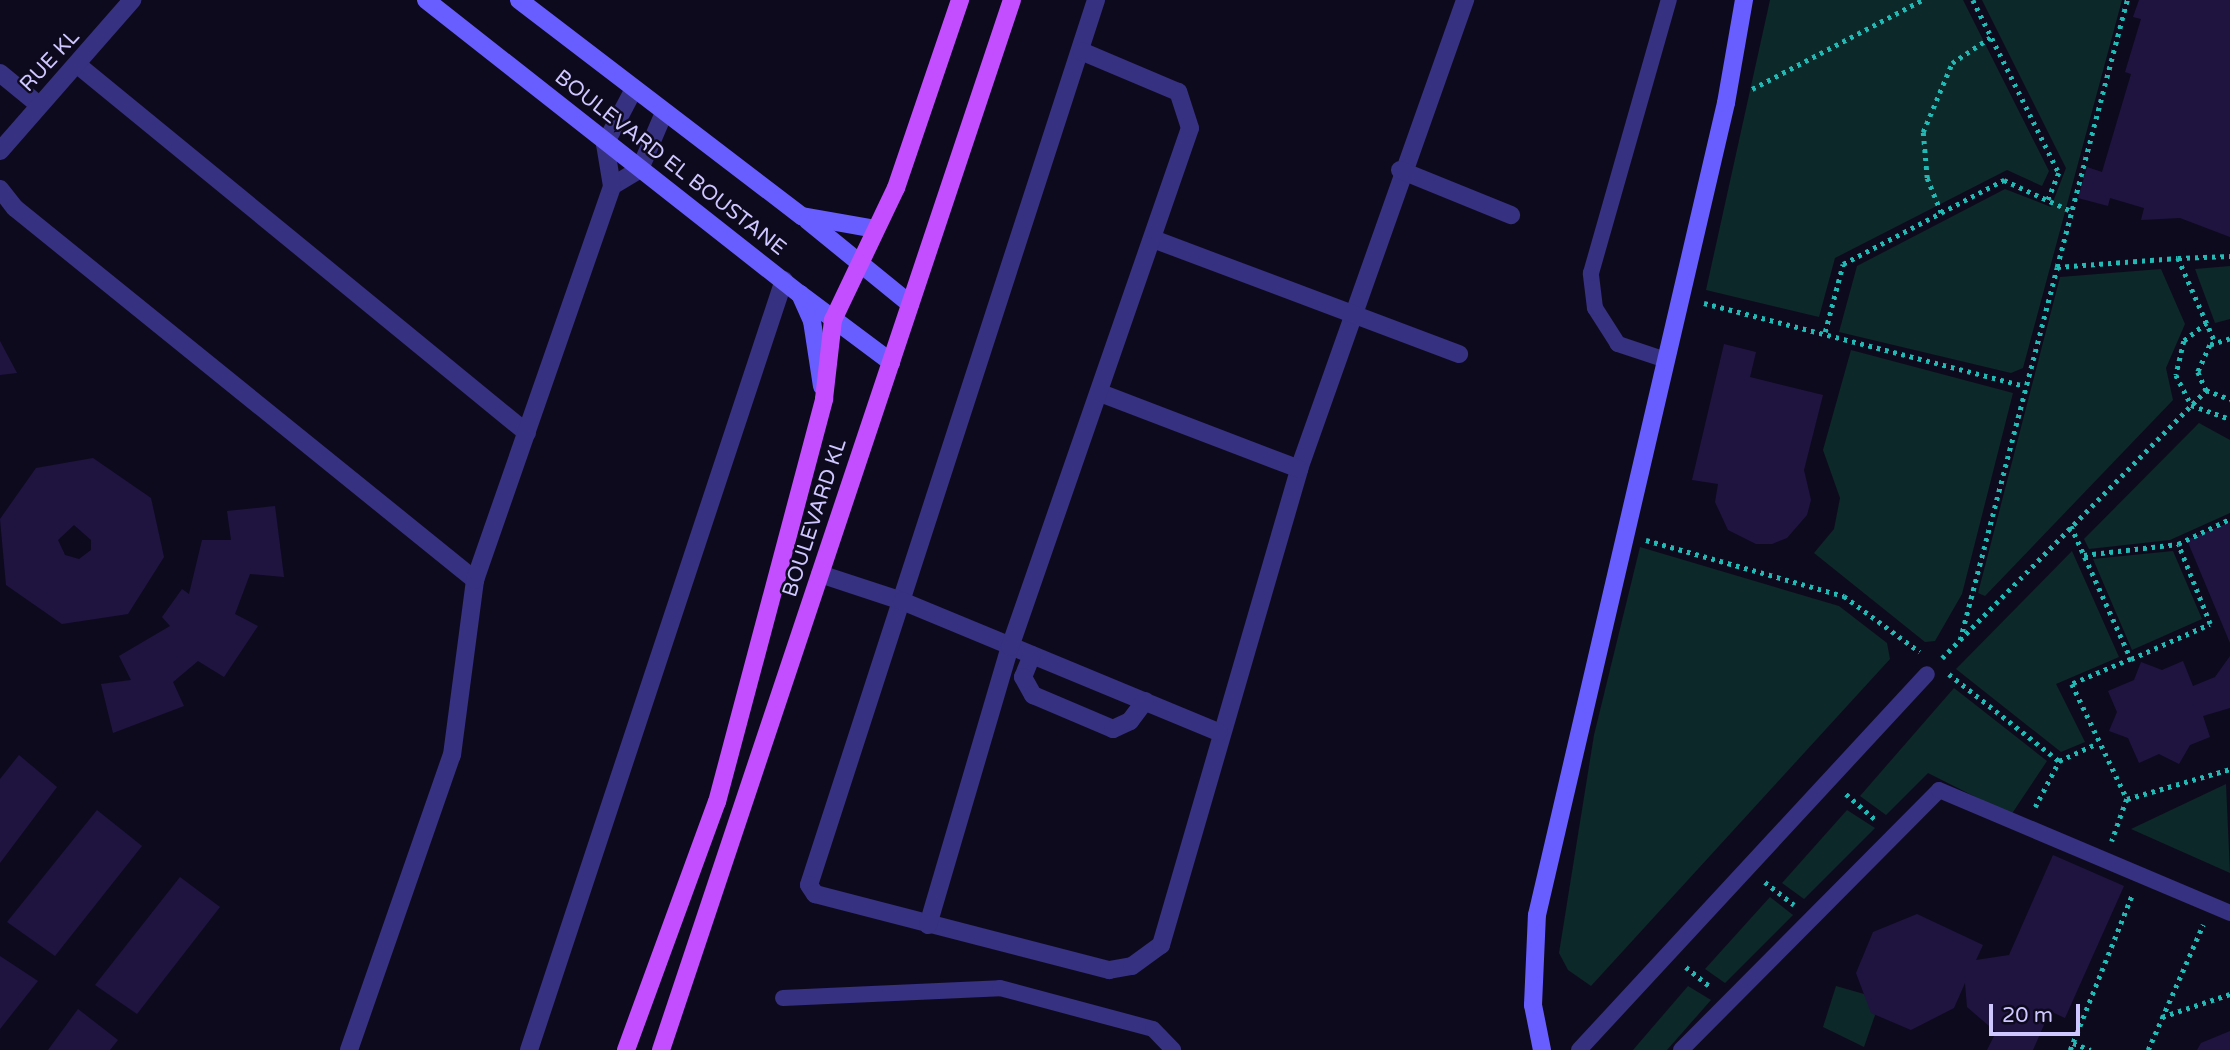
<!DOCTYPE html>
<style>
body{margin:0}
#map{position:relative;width:2230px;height:1050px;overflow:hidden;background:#0e0a1e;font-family:"Varela Round",sans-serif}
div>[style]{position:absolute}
.green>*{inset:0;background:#0d2828}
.building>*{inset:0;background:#1f1440}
.path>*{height:4.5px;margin-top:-2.25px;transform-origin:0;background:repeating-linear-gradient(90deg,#22b8b4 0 3.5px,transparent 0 8.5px)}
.lane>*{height:16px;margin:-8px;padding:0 8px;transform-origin:8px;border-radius:8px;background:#373181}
.street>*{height:18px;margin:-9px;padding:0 9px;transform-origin:9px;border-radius:9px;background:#373181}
.secondary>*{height:18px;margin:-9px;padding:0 9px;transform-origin:9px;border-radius:9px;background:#685eff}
.primary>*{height:18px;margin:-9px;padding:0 9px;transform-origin:9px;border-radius:9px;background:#c34eff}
span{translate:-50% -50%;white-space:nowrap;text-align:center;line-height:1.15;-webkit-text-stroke:5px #0e0a1e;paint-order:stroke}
.street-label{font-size:21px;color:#cfc7ff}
.scale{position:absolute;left:1989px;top:1004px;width:91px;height:32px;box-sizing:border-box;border:4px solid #cfc7ff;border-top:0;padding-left:9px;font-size:21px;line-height:24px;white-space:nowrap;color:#cfc7ff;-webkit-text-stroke:5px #0e0a1e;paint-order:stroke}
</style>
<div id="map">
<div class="green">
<i style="clip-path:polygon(1770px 0,1963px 0,2049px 171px,2042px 186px,2007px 170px,1835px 258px,1819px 317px,1706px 290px)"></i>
<i style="clip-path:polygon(1982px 0,2122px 0,2023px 368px,2011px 373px,1839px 332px,1857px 266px,2005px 189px,2051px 207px,2066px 168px)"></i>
<i style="clip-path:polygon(2230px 266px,2230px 319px,2215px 323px,2195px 269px)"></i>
<i style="clip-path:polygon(2161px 269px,2185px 324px,2166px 368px,2173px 400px,1985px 596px,1978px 593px,2060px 277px)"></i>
<i style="clip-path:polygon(1851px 350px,2013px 393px,1962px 594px,1935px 641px,1925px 642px,1814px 553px,1834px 529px,1840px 498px,1823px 450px)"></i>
<i style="clip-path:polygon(2199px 423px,2230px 440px,2230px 513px,2170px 540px,2089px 549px,2084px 539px)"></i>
<i style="clip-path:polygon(1640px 547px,1839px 606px,1887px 643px,1890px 659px,1591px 986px,1568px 970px,1559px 953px,1594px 735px)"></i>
<i style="clip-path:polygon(2072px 551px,2119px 657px,2056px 684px,2085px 742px,2061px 752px,1956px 669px)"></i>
<i style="clip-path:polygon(2173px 551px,2202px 619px,2132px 650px,2093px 559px)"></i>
<i style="clip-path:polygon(1954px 688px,2047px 761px,2011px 815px,1928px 773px,1886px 815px,1860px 796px)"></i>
<i style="clip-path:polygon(2226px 784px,2230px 873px,2131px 829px)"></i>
<i style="clip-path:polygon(1847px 810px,1875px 828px,1804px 899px,1782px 883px)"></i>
<i style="clip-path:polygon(1770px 897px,1793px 915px,1725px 983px,1705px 969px)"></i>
<i style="clip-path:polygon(1688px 986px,1711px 1000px,1667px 1050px,1633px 1050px)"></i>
<i style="clip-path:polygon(1836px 986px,1864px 994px,1875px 1015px,1864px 1047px,1823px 1027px)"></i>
</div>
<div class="building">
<i style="clip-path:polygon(2139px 0,2230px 0,2230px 237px,2180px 218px,2141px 220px,2144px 208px,2110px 198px,2108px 206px,2078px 198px,2087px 167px,2102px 172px,2131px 74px,2125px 72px,2141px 19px,2133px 17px)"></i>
<i style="clip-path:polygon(0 341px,17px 373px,0 375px)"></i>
<i style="clip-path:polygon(1724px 344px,1756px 352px,1750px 377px,1823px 395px,1804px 470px,1811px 500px,1807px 515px,1787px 538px,1772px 544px,1756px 544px,1728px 530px,1715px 502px,1718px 484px,1692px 480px)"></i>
<i style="clip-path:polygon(evenodd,93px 458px,151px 498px,164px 557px,128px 614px,62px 624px,6px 585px,0 519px,36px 468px,93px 458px,74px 525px,91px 540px,91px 550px,79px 559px,65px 555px,58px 540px,74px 525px)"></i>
<i style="clip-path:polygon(275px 506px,284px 577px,250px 574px,235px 614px,258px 626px,224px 677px,198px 661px,173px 682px,184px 706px,113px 733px,101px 684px,131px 680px,119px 656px,170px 626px,162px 617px,182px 589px,189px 594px,202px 540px,231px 540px,227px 511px)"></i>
<i style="clip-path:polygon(2230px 522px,2230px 643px,2187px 540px)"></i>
<i style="clip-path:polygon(2230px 656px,2230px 708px,2203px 716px,2210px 737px,2190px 745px,2179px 764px,2159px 754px,2139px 763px,2128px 738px,2109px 731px,2117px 712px,2108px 691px,2134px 680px,2141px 662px,2162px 670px,2183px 661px,2193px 686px,2215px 677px)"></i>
<i style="clip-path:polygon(19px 755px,57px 787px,0 863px,0 779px)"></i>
<i style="clip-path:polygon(97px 810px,142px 846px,55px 956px,7px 922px)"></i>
<i style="clip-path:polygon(2053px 855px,2124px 886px,2065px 1018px,2050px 1011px,2033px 1050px,1987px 1050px,1996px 1032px,1967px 1007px,1965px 983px,1954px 1008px,1911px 1030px,1871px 1013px,1856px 973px,1873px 932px,1917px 914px,1983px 945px,1976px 960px,2009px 955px)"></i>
<i style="clip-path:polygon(180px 877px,220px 907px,137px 1014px,95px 985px)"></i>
<i style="clip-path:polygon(0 956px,38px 981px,0 1029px)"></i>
<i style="clip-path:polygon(78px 1009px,118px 1040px,110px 1050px,48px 1050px)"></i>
<i style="clip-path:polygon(2230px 1031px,2230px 1050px,2197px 1050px,2201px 1043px)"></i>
</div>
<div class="path">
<i style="left:1973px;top:0;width:193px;rotate:63.6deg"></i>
<i style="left:2059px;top:173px;width:29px;rotate:112deg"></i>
<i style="left:1752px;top:89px;width:192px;rotate:-27.6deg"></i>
<i style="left:1941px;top:213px;width:38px;rotate:-112deg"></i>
<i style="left:1927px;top:178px;width:46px;rotate:-95deg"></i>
<i style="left:1923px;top:132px;width:75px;rotate:-67.2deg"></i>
<i style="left:1952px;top:63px;width:47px;rotate:-33.7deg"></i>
<i style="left:2178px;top:258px;width:52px;rotate:-2.2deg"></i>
<i style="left:2057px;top:267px;width:276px;rotate:-75.3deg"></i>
<i style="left:1704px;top:303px;width:327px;rotate:14.5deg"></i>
<i style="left:2207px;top:323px;width:29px;rotate:142deg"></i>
<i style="left:2184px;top:341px;width:35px;rotate:103deg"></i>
<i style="left:2176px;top:375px;width:34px;rotate:63deg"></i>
<i style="left:2191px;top:405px;width:41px;rotate:19.7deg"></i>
<i style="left:1825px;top:332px;width:70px;rotate:-75.2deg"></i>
<i style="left:1843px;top:264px;width:182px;rotate:-27.6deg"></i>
<i style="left:2004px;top:180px;width:74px;rotate:24.8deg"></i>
<i style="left:2230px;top:339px;width:21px;rotate:163deg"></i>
<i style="left:2210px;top:345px;width:30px;rotate:114deg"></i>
<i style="left:2198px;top:372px;width:20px;rotate:66deg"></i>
<i style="left:2206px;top:390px;width:26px;rotate:21deg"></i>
<i style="left:2071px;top:526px;width:146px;rotate:65.7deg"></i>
<i style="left:2131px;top:659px;width:64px;rotate:157deg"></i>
<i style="left:2072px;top:684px;width:127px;rotate:64.4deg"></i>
<i style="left:2127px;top:799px;width:45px;rotate:109.7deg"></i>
<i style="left:1646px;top:540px;width:206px;rotate:15.8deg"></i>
<i style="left:1844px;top:596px;width:94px;rotate:36.4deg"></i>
<i style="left:2084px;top:555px;width:95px;rotate:-6.7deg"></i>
<i style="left:2178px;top:544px;width:58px;rotate:-25.7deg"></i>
<i style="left:1960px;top:640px;width:385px;rotate:-75.4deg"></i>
<i style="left:2057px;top:267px;width:121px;rotate:-4.3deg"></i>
<i style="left:2178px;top:258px;width:92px;rotate:66.2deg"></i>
<i style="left:1942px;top:658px;width:376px;rotate:-45.4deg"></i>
<i style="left:2131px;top:659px;width:86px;rotate:-23.9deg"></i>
<i style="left:2210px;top:624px;width:86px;rotate:-111.8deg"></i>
<i style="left:1949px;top:674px;width:140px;rotate:38.3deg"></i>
<i style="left:2059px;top:761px;width:41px;rotate:-24.7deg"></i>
<i style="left:1846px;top:794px;width:40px;rotate:41deg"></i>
<i style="left:2127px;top:799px;width:107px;rotate:-16.2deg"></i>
<i style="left:2035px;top:807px;width:52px;rotate:-62.4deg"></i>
<i style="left:1765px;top:882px;width:37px;rotate:38deg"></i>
<i style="left:1686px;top:967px;width:33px;rotate:39deg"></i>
<i style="left:2162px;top:1017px;width:72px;rotate:-18.7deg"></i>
<i style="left:2073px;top:1043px;width:19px;rotate:21deg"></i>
<i style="left:2070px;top:1050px;width:167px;rotate:-68.2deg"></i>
<i style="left:2148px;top:1050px;width:137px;rotate:-66.3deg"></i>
</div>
<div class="lane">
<i style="left:1666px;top:360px;width:51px;rotate:-161.6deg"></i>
<i style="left:1618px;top:344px;width:43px;rotate:-122.6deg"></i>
<i style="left:1595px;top:308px;width:35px;rotate:-97deg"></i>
<i style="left:1591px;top:273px;width:284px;rotate:-74.1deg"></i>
<i style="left:783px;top:998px;width:217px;rotate:-2.6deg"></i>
<i style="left:1000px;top:988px;width:158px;rotate:15deg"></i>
<i style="left:1153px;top:1029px;width:29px;rotate:46deg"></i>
<i style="left:1579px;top:1050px;width:512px;rotate:-47.21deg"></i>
<i style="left:1681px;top:1050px;width:366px;rotate:-45.2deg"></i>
<i style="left:1939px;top:790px;width:316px;rotate:22.9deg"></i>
</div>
<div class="street">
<i style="left:1096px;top:0;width:930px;rotate:107.97deg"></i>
<i style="left:809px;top:885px;width:11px;rotate:56deg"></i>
<i style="left:815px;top:894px;width:304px;rotate:14.5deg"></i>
<i style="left:1109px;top:970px;width:23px;rotate:-10deg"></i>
<i style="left:1132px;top:966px;width:36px;rotate:-36deg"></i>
<i style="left:1161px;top:945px;width:496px;rotate:-73.8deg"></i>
<i style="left:1299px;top:469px;width:498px;rotate:-70.5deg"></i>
<i style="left:79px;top:66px;width:579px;rotate:39.32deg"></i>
<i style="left:0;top:73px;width:50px;rotate:39.4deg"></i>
<i style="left:0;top:151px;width:201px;rotate:-48.8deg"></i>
<i style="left:1400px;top:170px;width:120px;rotate:22.1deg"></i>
<i style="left:612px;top:186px;width:33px;rotate:-31deg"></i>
<i style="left:640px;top:169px;width:59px;rotate:-66.9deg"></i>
<i style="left:0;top:189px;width:24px;rotate:52deg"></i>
<i style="left:15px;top:208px;width:592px;rotate:38.96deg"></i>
<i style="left:1153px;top:239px;width:327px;rotate:20.6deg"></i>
<i style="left:1103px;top:394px;width:210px;rotate:20.9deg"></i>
<i style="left:820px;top:574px;width:86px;rotate:18.2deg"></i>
<i style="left:902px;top:601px;width:343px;rotate:22.5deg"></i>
<i style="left:1032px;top:655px;width:24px;rotate:112deg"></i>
<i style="left:1023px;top:677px;width:21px;rotate:61deg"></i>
<i style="left:1033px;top:695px;width:87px;rotate:23deg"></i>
<i style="left:1113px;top:729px;width:19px;rotate:-25deg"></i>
<i style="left:1130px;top:721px;width:25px;rotate:-53deg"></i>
<i style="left:928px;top:925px;width:290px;rotate:-73.6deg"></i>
<i style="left:1010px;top:647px;width:549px;rotate:-70.87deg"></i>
<i style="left:1190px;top:128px;width:38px;rotate:-108deg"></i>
<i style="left:1178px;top:92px;width:105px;rotate:-157.1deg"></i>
<i style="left:349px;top:1050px;width:312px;rotate:-70.8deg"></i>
<i style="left:452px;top:755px;width:177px;rotate:-82.5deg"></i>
<i style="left:475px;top:580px;width:417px;rotate:-70.8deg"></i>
<i style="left:612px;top:186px;width:43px;rotate:-99.5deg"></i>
<i style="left:605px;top:144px;width:60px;rotate:-62.2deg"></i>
<i style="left:529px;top:1050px;width:811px;rotate:-71.68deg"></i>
</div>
<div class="secondary">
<i style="left:426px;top:0;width:476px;rotate:38.2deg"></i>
<i style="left:800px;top:294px;width:30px;rotate:66deg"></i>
<i style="left:812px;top:321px;width:66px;rotate:81.3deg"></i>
<i style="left:519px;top:0;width:356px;rotate:37.4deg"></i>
<i style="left:802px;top:216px;width:74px;rotate:10.1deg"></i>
<i style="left:807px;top:220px;width:133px;rotate:39.2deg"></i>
<i style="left:800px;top:294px;width:114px;rotate:36.8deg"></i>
<i style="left:1542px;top:1050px;width:46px;rotate:-101.3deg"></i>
<i style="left:1533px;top:1005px;width:90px;rotate:-87.5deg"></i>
<i style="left:1537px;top:915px;width:834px;rotate:-76.9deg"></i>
<i style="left:1726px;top:103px;width:105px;rotate:-80.1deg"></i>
</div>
<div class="primary">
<i style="left:626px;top:1050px;width:264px;rotate:-69.9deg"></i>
<i style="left:717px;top:802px;width:417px;rotate:-75.1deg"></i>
<i style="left:824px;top:399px;width:80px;rotate:-83.5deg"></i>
<i style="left:833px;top:320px;width:146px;rotate:-64.5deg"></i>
<i style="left:896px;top:188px;width:199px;rotate:-71.2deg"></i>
<i style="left:661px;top:1050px;width:1107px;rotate:-71.52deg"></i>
</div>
<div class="street-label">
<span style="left:50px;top:61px;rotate:-47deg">RUE KL</span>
<span style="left:670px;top:163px;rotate:38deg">BOULEVARD EL BOUSTANE</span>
<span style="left:815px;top:518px;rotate:-72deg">BOULEVARD KL</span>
</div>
<div class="scale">20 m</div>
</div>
